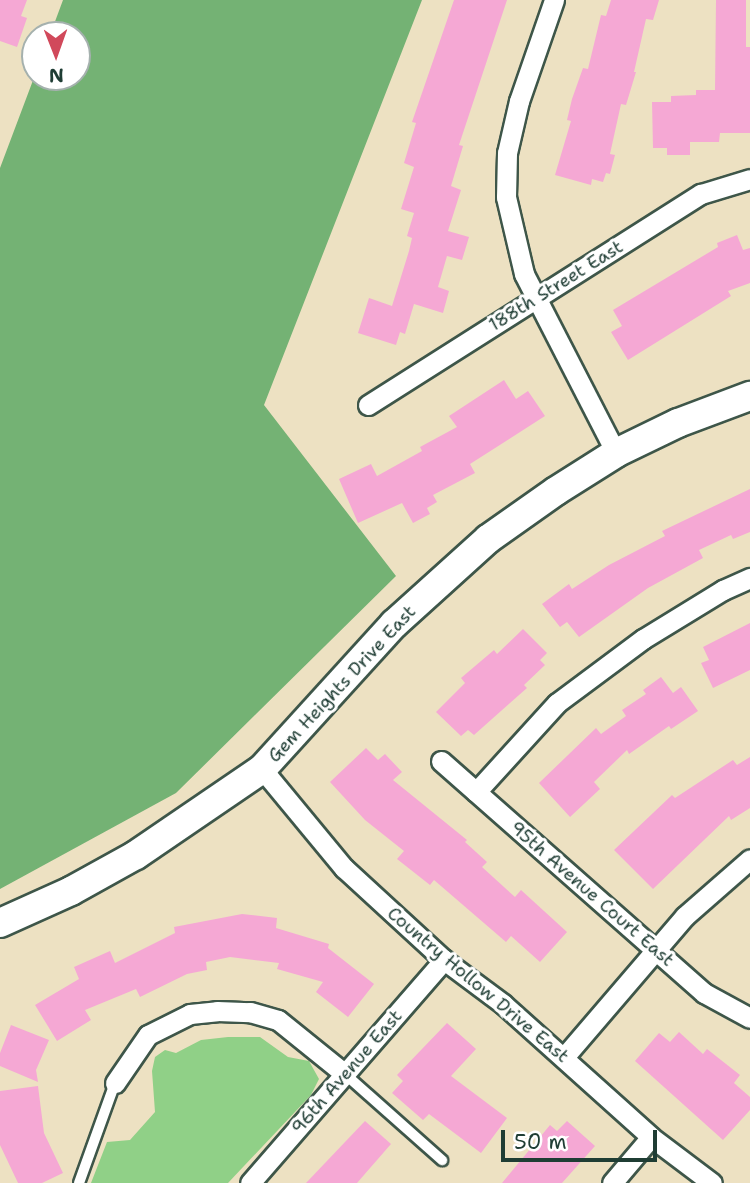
<!DOCTYPE html>
<style>
body{margin:0}
#map{position:relative;width:750px;height:1183px;overflow:hidden;background:#ede1c2;font-family:"Shantell Sans",sans-serif}
div>[style]{position:absolute}
.green>*{inset:0;background:#90d087}
.forest>*{inset:0;background:#74b274}
.building>*{inset:0;background:#f5a8d4}
.roads{filter:drop-shadow(2px 0 #3e5649) drop-shadow(-2px 0 #3e5649) drop-shadow(0 2px #3e5649) drop-shadow(0 -2px #3e5649)}
.lane>*{height:10px;margin:-5px;padding:0 5px;transform-origin:5px;border-radius:5px;background:#fff}
.street>*{height:19px;margin:-9.5px;padding:0 9.5px;transform-origin:9.5px;border-radius:9.5px;background:#fff}
.secondary>*{height:28px;margin:-14px;padding:0 14px;transform-origin:14px;border-radius:14px;background:#fff}
span{translate:-50% -50%;white-space:nowrap;text-align:center;line-height:1.15;-webkit-text-stroke:6px #fff;paint-order:stroke}
.street-label{font-size:18px;color:#1f3d34}
.north{position:absolute;left:21px;top:21px;width:70px;height:70px;box-sizing:border-box;background:#fff;border:2px solid #a5b1ae;border-radius:50%;rotate:179deg;font-size:19px;font-weight:700;line-height:28px;text-align:center;color:#1f3d34}
.north::after{content:'';display:block;margin:auto;width:24px;height:32px;background:#d1495b;clip-path:polygon(50% 0,100% 100%,50% 72%,0 100%)}
.scale{position:absolute;left:501px;top:1130px;width:156px;height:32px;box-sizing:border-box;border:4px solid #1f3d34;border-top:0;padding-left:9px;font-size:21px;line-height:24px;white-space:nowrap;color:#1f3d34;-webkit-text-stroke:5px #fff;paint-order:stroke}
</style>
<div id="map">
<div class="green">
<i style="clip-path:polygon(228px 1037px,260px 1037px,288px 1057px,309px 1061px,319px 1079px,311px 1095px,228px 1183px,91px 1183px,107px 1142px,130px 1140px,155px 1112px,152px 1071px,155px 1057px,165px 1050px,176px 1053px,201px 1040px)"></i>
</div>
<div class="forest">
<i style="clip-path:polygon(63px 0,422px 0,264px 405px,396px 576px,176px 793px,0 889px,0 168px,35px 75px,77px 77px,77px 35px,50px 35px)"></i>
</div>
<div class="building">
<i style="clip-path:polygon(0 0,27px 0,21px 16px,27px 18px,17px 47px,0 41px)"></i>
<i style="clip-path:polygon(454px 0,507px 0,459px 145px,463px 146px,451px 186px,461px 190px,448px 231px,469px 237px,462px 260px,447px 256px,438px 287px,449px 291px,443px 313px,414px 304px,405px 334px,400px 332px,396px 345px,358px 333px,369px 298px,392px 306px,409px 251px,412px 238px,407px 236px,414px 213px,401px 209px,414px 167px,404px 163px,416px 123px,412px 122px)"></i>
<i style="clip-path:polygon(611px 0,659px 0,653px 20px,646px 19px,634px 72px,636px 72px,626px 105px,621px 104px,610px 154px,615px 155px,610px 174px,606px 173px,603px 182px,592px 179px,591px 185px,555px 175px,571px 121px,567px 120px,572px 99px,583px 68px,588px 69px,601px 15px,606px 16px)"></i>
<i style="clip-path:polygon(716px 0,746px 0,746px 47px,750px 47px,750px 133px,720px 133px,719px 142px,690px 142px,690px 155px,667px 155px,667px 148px,653px 148px,652px 102px,671px 102px,671px 96px,696px 95px,696px 90px,715px 90px)"></i>
<i style="clip-path:polygon(737px 235px,743px 250px,750px 248px,750px 283px,728px 291px,731px 296px,628px 360px,611px 332px,622px 326px,613px 310px,718px 247px,717px 243px)"></i>
<i style="clip-path:polygon(504px 380px,516px 399px,528px 391px,545px 416px,470px 464px,475px 473px,433px 495px,437px 502px,427px 508px,430px 514px,413px 523px,402px 503px,358px 523px,339px 479px,371px 464px,377px 476px,422px 451px,420px 447px,457px 427px,449px 416px)"></i>
<i style="clip-path:polygon(750px 489px,750px 532px,733px 539px,731px 535px,699px 550px,703px 558px,648px 588px,579px 637px,567px 622px,560px 627px,542px 604px,569px 584px,572px 589px,609px 565px,665px 536px,662px 531px)"></i>
<i style="clip-path:polygon(750px 623px,750px 670px,713px 688px,701px 663px,709px 660px,703px 647px)"></i>
<i style="clip-path:polygon(523px 629px,547px 653px,540px 660px,545px 665px,524px 685px,527px 688px,474px 735px,468px 730px,461px 736px,436px 712px,465px 683px,461px 678px,494px 650px,497px 654px)"></i>
<i style="clip-path:polygon(661px 677px,673px 693px,681px 687px,698px 711px,671px 729px,669px 726px,629px 754px,627px 750px,594px 782px,600px 789px,570px 817px,539px 783px,596px 728px,601px 734px,626px 716px,622px 710px,646px 694px,643px 690px)"></i>
<i style="clip-path:polygon(366px 748px,378px 760px,385px 754px,402px 772px,393px 780px,467px 840px,465px 842px,487px 862px,482px 867px,515px 897px,521px 890px,567px 932px,540px 962px,511px 936px,506px 942px,434px 880px,430px 885px,397px 859px,404px 851px,365px 820px,330px 782px)"></i>
<i style="clip-path:polygon(750px 757px,750px 808px,731px 820px,729px 816px,653px 889px,614px 850px,672px 795px,675px 798px,733px 760px,737px 765px)"></i>
<i style="clip-path:polygon(242px 914px,277px 918px,276px 928px,329px 944px,328px 948px,374px 984px,348px 1017px,316px 992px,323px 982px,277px 969px,279px 963px,230px 957px,206px 962px,207px 970px,187px 974px,140px 997px,136px 989px,85px 1010px,91px 1020px,57px 1041px,35px 1005px,79px 979px,74px 967px,110px 951px,115px 963px,175px 933px,174px 927px)"></i>
<i style="clip-path:polygon(447px 1023px,476px 1049px,451px 1076px,507px 1118px,481px 1153px,429px 1114px,423px 1120px,392px 1093px,403px 1081px,397px 1075px)"></i>
<i style="clip-path:polygon(11px 1025px,49px 1040px,36px 1070px,38px 1082px,0 1066px,0 1053px)"></i>
<i style="clip-path:polygon(679px 1032px,703px 1054px,707px 1049px,740px 1075px,734px 1083px,750px 1097px,750px 1110px,723px 1140px,635px 1061px,659px 1033px,670px 1042px)"></i>
<i style="clip-path:polygon(38px 1086px,44px 1133px,63px 1173px,42px 1183px,18px 1183px,0 1145px,0 1091px)"></i>
<i style="clip-path:polygon(365px 1121px,391px 1144px,357px 1183px,306px 1183px)"></i>
<i style="clip-path:polygon(567px 1121px,595px 1146px,562px 1183px,502px 1183px,550px 1125px,557px 1131px)"></i>
</div>
<div class="roads">
<div class="lane">
<i style="left:345px;top:1074px;width:130px;rotate:41.6deg"></i>
<i style="left:79px;top:1183px;width:106px;rotate:-70.2deg"></i>
</div>
<div class="street">
<i style="left:554px;top:0;width:107px;rotate:109.1deg"></i>
<i style="left:519px;top:101px;width:53px;rotate:103deg"></i>
<i style="left:507px;top:153px;width:44px;rotate:91.3deg"></i>
<i style="left:506px;top:197px;width:79px;rotate:76.8deg"></i>
<i style="left:524px;top:274px;width:201px;rotate:62.8deg"></i>
<i style="left:368px;top:405px;width:394px;rotate:-32.4deg"></i>
<i style="left:701px;top:194px;width:51px;rotate:-17deg"></i>
<i style="left:441px;top:761px;width:351px;rotate:41.4deg"></i>
<i style="left:704px;top:993px;width:52px;rotate:28.5deg"></i>
<i style="left:262px;top:769px;width:129px;rotate:50.4deg"></i>
<i style="left:344px;top:868px;width:136px;rotate:42.6deg"></i>
<i style="left:444px;top:960px;width:74px;rotate:36.7deg"></i>
<i style="left:503px;top:1004px;width:199px;rotate:41.9deg"></i>
<i style="left:651px;top:1137px;width:76px;rotate:37deg"></i>
<i style="left:476px;top:792px;width:120px;rotate:-47.7deg"></i>
<i style="left:557px;top:703px;width:107px;rotate:-36.7deg"></i>
<i style="left:643px;top:639px;width:94px;rotate:-31.5deg"></i>
<i style="left:723px;top:590px;width:30px;rotate:-24deg"></i>
<i style="left:565px;top:1056px;width:184px;rotate:-49.4deg"></i>
<i style="left:685px;top:916px;width:86px;rotate:-41.2deg"></i>
<i style="left:115px;top:1083px;width:58px;rotate:-55.5deg"></i>
<i style="left:148px;top:1035px;width:47px;rotate:-26.6deg"></i>
<i style="left:190px;top:1014px;width:27px;rotate:-6deg"></i>
<i style="left:217px;top:1011px;width:33px;rotate:2deg"></i>
<i style="left:250px;top:1012px;width:29px;rotate:16deg"></i>
<i style="left:278px;top:1020px;width:86px;rotate:38.9deg"></i>
<i style="left:250px;top:1183px;width:296px;rotate:-49deg"></i>
<i style="left:612px;top:1183px;width:60px;rotate:-49.7deg"></i>
</div>
<div class="secondary">
<i style="left:0;top:923px;width:78px;rotate:-24.3deg"></i>
<i style="left:71px;top:891px;width:74px;rotate:-29deg"></i>
<i style="left:136px;top:855px;width:153px;rotate:-34.3deg"></i>
<i style="left:262px;top:769px;width:196px;rotate:-47.7deg"></i>
<i style="left:394px;top:624px;width:127px;rotate:-42.1deg"></i>
<i style="left:488px;top:539px;width:83px;rotate:-35.2deg"></i>
<i style="left:556px;top:491px;width:71px;rotate:-32.3deg"></i>
<i style="left:616px;top:453px;width:69px;rotate:-25.8deg"></i>
<i style="left:678px;top:423px;width:77px;rotate:-20.6deg"></i>
</div>
</div>
<div class="street-label">
<span style="left:556px;top:286px;rotate:-32deg">188th Street East</span>
<span style="left:342px;top:684px;rotate:-47deg">Gem Heights Drive East</span>
<span style="left:592px;top:894px;rotate:41deg">95th Avenue Court East</span>
<span style="left:478px;top:985px;rotate:40deg">Country Hollow Drive East</span>
<span style="left:347px;top:1072px;rotate:-49deg">96th Avenue East</span>
</div>
<div class="north">N</div>
<div class="scale">50 m</div>
</div>
